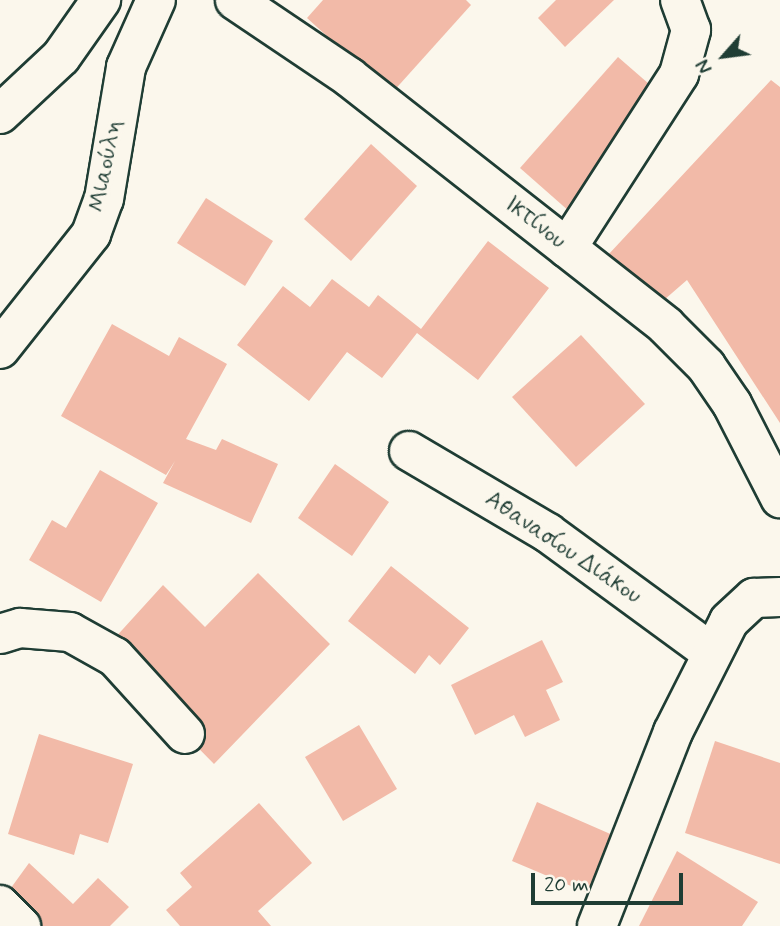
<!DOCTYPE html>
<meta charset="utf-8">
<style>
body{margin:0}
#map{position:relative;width:780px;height:926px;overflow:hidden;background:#fbf7ec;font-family:Mynerve,sans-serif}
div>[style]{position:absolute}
.building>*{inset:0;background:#f2baa8}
.roads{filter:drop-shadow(2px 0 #1f3d34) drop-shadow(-2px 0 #1f3d34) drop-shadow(0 2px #1f3d34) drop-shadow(0 -2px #1f3d34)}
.minor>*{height:38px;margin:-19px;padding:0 19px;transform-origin:19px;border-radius:19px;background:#fbf7ec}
span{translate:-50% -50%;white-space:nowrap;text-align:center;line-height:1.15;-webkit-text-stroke:7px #fbf7ec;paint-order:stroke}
.street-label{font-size:23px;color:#1f3d34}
.north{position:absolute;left:689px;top:21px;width:70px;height:70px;-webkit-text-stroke:5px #fbf7ec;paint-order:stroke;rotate:242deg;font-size:19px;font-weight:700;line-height:28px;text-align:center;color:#1f3d34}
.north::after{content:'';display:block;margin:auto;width:24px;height:32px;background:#1f3d34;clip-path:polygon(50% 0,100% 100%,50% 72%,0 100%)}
.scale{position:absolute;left:531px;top:873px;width:152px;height:32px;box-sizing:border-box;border:4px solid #1f3d34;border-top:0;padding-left:9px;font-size:21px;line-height:24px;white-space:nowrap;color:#1f3d34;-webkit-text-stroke:5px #fbf7ec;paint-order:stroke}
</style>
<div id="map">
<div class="building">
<i style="clip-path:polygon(323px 0,466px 0,471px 5px,391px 94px,307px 18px)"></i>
<i style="clip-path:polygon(556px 0,614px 0,565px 47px,538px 18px)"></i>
<i style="clip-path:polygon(618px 57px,664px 97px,578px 219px,520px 168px)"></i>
<i style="clip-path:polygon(771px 80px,780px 87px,780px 423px,687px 280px,649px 313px,608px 255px)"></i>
<i style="clip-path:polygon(371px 144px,417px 186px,351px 261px,304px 219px)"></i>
<i style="clip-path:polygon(206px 198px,273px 241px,245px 286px,177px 243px)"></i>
<i style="clip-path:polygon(488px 241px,549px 288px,478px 380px,417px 333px,382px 378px,347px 352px,309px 401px,237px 345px,283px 286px,310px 307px,332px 279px,369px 307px,378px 295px,421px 329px)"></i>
<i style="clip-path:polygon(112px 324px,169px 356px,179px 337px,227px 364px,186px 439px,216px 450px,222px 439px,278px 464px,251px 523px,163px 483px,175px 461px,166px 475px,61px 416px)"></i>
<i style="clip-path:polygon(581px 335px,645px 404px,576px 467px,512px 397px)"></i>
<i style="clip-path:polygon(335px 464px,389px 502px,352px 556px,298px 518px)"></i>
<i style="clip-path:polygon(100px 470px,158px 503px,101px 602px,29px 560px,52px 520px,66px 528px)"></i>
<i style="clip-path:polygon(391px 566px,469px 628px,440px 665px,429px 655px,415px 674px,348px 621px)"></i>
<i style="clip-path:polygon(258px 573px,330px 644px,214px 764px,103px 651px,163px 585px,205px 627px)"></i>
<i style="clip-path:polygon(542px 640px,563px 682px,546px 690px,560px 720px,525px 737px,514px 715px,475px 735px,451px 685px)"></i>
<i style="clip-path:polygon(359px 725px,397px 789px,343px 821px,305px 757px)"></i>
<i style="clip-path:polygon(39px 734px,133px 764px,108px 843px,80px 834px,74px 855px,8px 834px)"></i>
<i style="clip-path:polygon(715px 741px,780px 763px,780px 864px,685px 833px)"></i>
<i style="clip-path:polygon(537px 802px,615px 836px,590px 894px,512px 861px)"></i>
<i style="clip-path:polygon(259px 803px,312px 863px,258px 911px,271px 926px,180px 926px,166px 910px,192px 887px,180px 873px)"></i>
<i style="clip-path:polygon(677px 851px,758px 902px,742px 926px,639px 926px)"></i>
<i style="clip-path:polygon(29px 863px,73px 904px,98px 878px,129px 907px,110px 926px,21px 926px,0 903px)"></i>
</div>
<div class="roads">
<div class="minor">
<i style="left:235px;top:0;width:138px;rotate:34deg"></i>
<i style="left:349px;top:77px;width:403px;rotate:38.1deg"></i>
<i style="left:666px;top:326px;width:57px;rotate:45deg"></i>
<i style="left:706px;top:366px;width:46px;rotate:55.6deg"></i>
<i style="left:732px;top:404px;width:106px;rotate:62.9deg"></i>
<i style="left:0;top:114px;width:83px;rotate:-43.1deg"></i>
<i style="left:61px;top:57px;width:70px;rotate:-54.9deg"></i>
<i style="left:567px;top:248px;width:207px;rotate:-57.2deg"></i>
<i style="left:679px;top:74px;width:46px;rotate:-74.7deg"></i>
<i style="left:691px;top:30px;width:32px;rotate:-110deg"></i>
<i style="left:0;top:349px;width:147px;rotate:-51.6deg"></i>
<i style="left:91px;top:234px;width:37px;rotate:-70deg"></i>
<i style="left:104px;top:199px;width:134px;rotate:-80.5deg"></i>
<i style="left:126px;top:67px;width:73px;rotate:-65.9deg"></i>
<i style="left:409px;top:451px;width:161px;rotate:30.5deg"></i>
<i style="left:548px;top:533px;width:203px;rotate:36.2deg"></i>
<i style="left:0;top:634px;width:21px;rotate:-17deg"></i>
<i style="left:20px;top:628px;width:50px;rotate:4.6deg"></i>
<i style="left:70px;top:632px;width:51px;rotate:29.1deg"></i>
<i style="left:115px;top:657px;width:104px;rotate:47.7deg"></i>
<i style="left:0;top:905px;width:30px;rotate:45deg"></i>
<i style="left:597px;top:926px;width:208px;rotate:-68.6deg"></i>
<i style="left:673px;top:732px;width:124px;rotate:-63.2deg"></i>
<i style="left:729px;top:621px;width:34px;rotate:-43deg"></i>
<i style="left:754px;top:598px;width:26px;rotate:-2deg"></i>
</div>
</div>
<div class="street-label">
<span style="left:106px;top:166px;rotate:-79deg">Μιαούλη</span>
<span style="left:535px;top:223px;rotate:38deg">Ικτίνου</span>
<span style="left:563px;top:548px;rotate:34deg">Αθανασίου Διάκου</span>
</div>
<div class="north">N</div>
<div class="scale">20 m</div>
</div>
